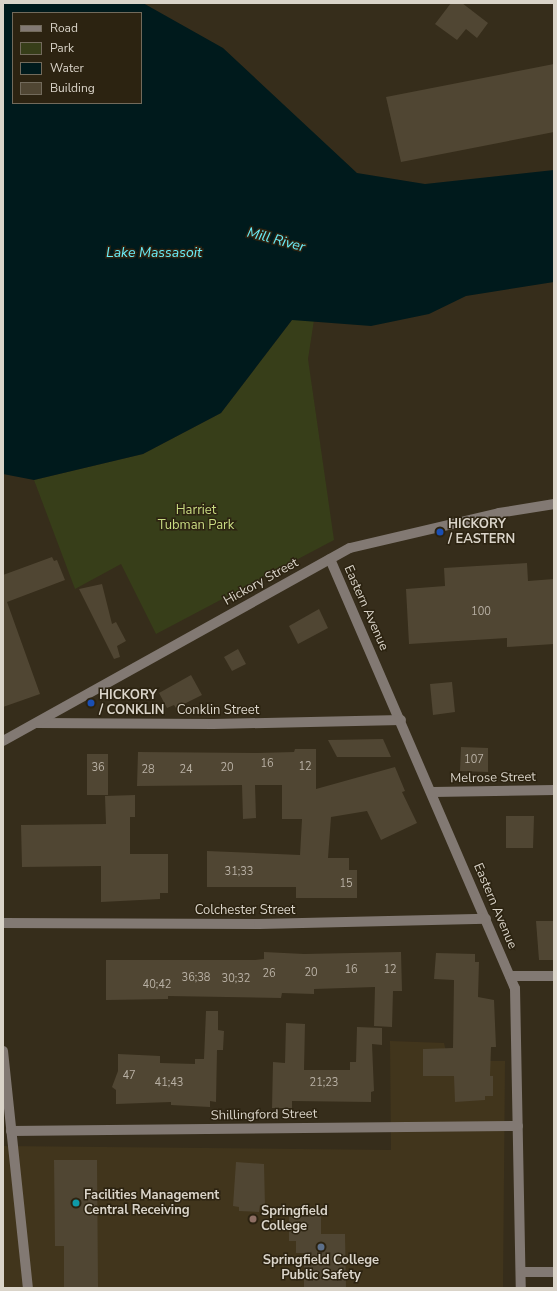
<!DOCTYPE html>
<style>
body{margin:0}
#map{position:relative;width:557px;height:1291px;overflow:hidden;background:#362d1b;font-family:"Nunito Sans",sans-serif}
div>[style]{position:absolute}
.built>*{inset:0;background:#41351c}
.green>*{inset:0;background:#373e19}
.water>*{inset:0;background:#001a1c}
.building>*{inset:0;background:#504633}
.minor>*{height:10px;margin:-5px;padding:0 5px;transform-origin:5px;border-radius:5px;background:#827973}
.dots>*{width:11px;height:11px;translate:-50% -50%;box-sizing:border-box;border:2px solid #2c2311;border-radius:50%}
span{translate:-50% -50%;white-space:nowrap;text-align:center;line-height:1.15;-webkit-text-stroke:3px #2c2311;paint-order:stroke}
.number-label{font-size:11px;color:#b8b0a4}
.number-label span{-webkit-text-stroke-width:0}
.park-label{font-size:13px;color:#c9db82}
.poi-label{font-size:13px;color:#dad4c9;font-weight:700}
.left{translate:0 -50%;text-align:left}
.street-label{font-size:13px;color:#dad4c9}
.water-label{font-size:14px;color:#6aeef9;font-style:italic}
.frame{position:absolute;inset:0;border:4px solid #dad4c9;pointer-events:none}
.legend{position:absolute;left:12px;top:12px;width:130px;height:92px;box-sizing:border-box;background:#2c2311;border:1px solid #726a5b;margin:0;padding:5px 7px;list-style:none;font-size:12px;color:#dad4c9}
.legend li{display:flex;align-items:center;gap:8px;height:20px}
.legend b{width:20px;border:1px solid #726a5b}
</style>
<div id="map">
<div class="built">
<i style="clip-path:polygon(390px 1041px,444px 1043px,448px 1061px,505px 1061px,503px 1288px,3px 1288px,3px 1146px,391px 1150px)"></i>
</div>
<div class="green">
<i style="clip-path:polygon(292px 320px,314px 320px,308px 359px,334px 540px,156px 634px,121px 564px,75px 589px,34px 480px,143px 454px,221px 413px)"></i>
</div>
<div class="water">
<i style="clip-path:polygon(evenodd,3px 3px,143px 3px,223px 48px,357px 173px,425px 184px,554px 170px,554px 282px,466px 296px,429px 314px,371px 326px,292px 320px,221px 413px,143px 454px,34px 480px,3px 474px,3px 3px,13px 13px,141px 13px,141px 103px,13px 103px,13px 13px)"></i>
</div>
<div class="building">
<i style="clip-path:polygon(451px 3px,462px 3px,488px 23px,477px 38px,466px 29px,457px 40px,435px 24px)"></i>
<i style="clip-path:polygon(554px 64px,554px 132px,401px 162px,386px 97px)"></i>
<i style="clip-path:polygon(52px 557px,54px 561px,57px 560px,65px 580px,7px 602px,40px 694px,3px 707px,3px 575px)"></i>
<i style="clip-path:polygon(527px 563px,528px 581px,554px 579px,554px 644px,507px 647px,507px 638px,409px 644px,406px 589px,445px 586px,444px 568px)"></i>
<i style="clip-path:polygon(102px 584px,112px 624px,116px 622px,126px 641px,117px 646px,120px 657px,114px 659px,79px 589px)"></i>
<i style="clip-path:polygon(319px 609px,328px 628px,298px 644px,289px 626px)"></i>
<i style="clip-path:polygon(238px 649px,246px 664px,232px 671px,224px 657px)"></i>
<i style="clip-path:polygon(191px 675px,202px 695px,176px 708px,174px 705px,167px 708px,159px 693px)"></i>
<i style="clip-path:polygon(452px 682px,455px 712px,433px 715px,430px 684px)"></i>
<i style="clip-path:polygon(383px 739px,391px 757px,337px 757px,328px 740px)"></i>
<i style="clip-path:polygon(461px 747px,488px 748px,488px 772px,460px 771px)"></i>
<i style="clip-path:polygon(295px 749px,316px 749px,316px 789px,395px 767px,405px 791px,402px 792px,417px 823px,381px 840px,367px 811px,331px 817px,328px 858px,349px 858px,349px 870px,357px 870px,357px 898px,296px 898px,296px 887px,207px 887px,207px 851px,300px 855px,302px 819px,282px 819px,282px 785px,255px 785px,256px 818px,243px 819px,242px 785px,137px 786px,138px 752px,257px 753px,294px 752px)"></i>
<i style="clip-path:polygon(87px 754px,108px 754px,108px 795px,87px 795px)"></i>
<i style="clip-path:polygon(135px 795px,135px 817px,130px 817px,130px 854px,168px 854px,168px 893px,160px 893px,160px 899px,101px 902px,101px 866px,22px 867px,21px 825px,106px 824px,105px 796px)"></i>
<i style="clip-path:polygon(506px 816px,534px 816px,533px 848px,506px 848px)"></i>
<i style="clip-path:polygon(536px 921px,554px 921px,554px 960px,539px 960px)"></i>
<i style="clip-path:polygon(264px 952px,304px 954px,401px 952px,402px 991px,393px 991px,392px 1027px,374px 1026px,375px 987px,314px 989px,314px 994px,282px 993px,281px 998px,168px 996px,168px 999px,106px 1000px,106px 960px,255px 960px,264px 959px)"></i>
<i style="clip-path:polygon(436px 953px,475px 954px,475px 962px,479px 962px,478px 997px,494px 1000px,496px 1047px,491px 1047px,490px 1076px,493px 1076px,493px 1096px,485px 1096px,485px 1100px,455px 1102px,454px 1076px,423px 1076px,423px 1049px,453px 1048px,454px 980px,434px 979px)"></i>
<i style="clip-path:polygon(206px 1011px,218px 1011px,218px 1030px,224px 1031px,223px 1050px,217px 1050px,216px 1102px,210px 1101px,210px 1107px,171px 1105px,171px 1102px,116px 1104px,116px 1090px,112px 1087px,118px 1071px,118px 1054px,160px 1056px,160px 1063px,195px 1064px,195px 1059px,204px 1059px)"></i>
<i style="clip-path:polygon(286px 1023px,305px 1024px,304px 1070px,350px 1070px,350px 1062px,356px 1062px,357px 1027px,382px 1028px,382px 1045px,372px 1044px,374px 1091px,371px 1092px,371px 1102px,292px 1101px,292px 1108px,272px 1108px,273px 1062px,285px 1063px)"></i>
<i style="clip-path:polygon(54px 1160px,97px 1160px,98px 1288px,64px 1288px,64px 1246px,55px 1246px)"></i>
<i style="clip-path:polygon(236px 1162px,264px 1164px,265px 1206px,260px 1205px,259px 1212px,239px 1211px,239px 1207px,233px 1206px)"></i>
<i style="clip-path:polygon(289px 1214px,321px 1214px,321px 1234px,345px 1234px,346px 1288px,304px 1288px,304px 1253px,296px 1253px,296px 1241px,289px 1241px)"></i>
</div>
<div class="minor">
<i style="left:330px;top:559px;width:467px;rotate:66.7deg"></i>
<i style="left:515px;top:988px;width:300px;rotate:88.9deg"></i>
<i style="left:37px;top:723px;width:176px;rotate:0.3deg"></i>
<i style="left:213px;top:724px;width:188px;rotate:-1.2deg"></i>
<i style="left:3px;top:741px;width:397px;rotate:-29.1deg"></i>
<i style="left:350px;top:548px;width:153px;rotate:-13.2deg"></i>
<i style="left:499px;top:513px;width:56px;rotate:-9.3deg"></i>
<i style="left:433px;top:792px;width:121px;rotate:-0.9deg"></i>
<i style="left:3px;top:923px;width:256px;rotate:0.2deg"></i>
<i style="left:259px;top:924px;width:227px;rotate:-1.3deg"></i>
<i style="left:510px;top:976px;width:44px"></i>
<i style="left:3px;top:1051px;width:238px;rotate:84deg"></i>
<i style="left:11px;top:1131px;width:507px;rotate:-0.57deg"></i>
<i style="left:521px;top:1272px;width:33px"></i>
</div>
<div class="dots">
<i style="left:440px;top:532px;background:#1a4fb4"></i>
<i style="left:91px;top:703px;background:#1a4fb4"></i>
<i style="left:76px;top:1203px;background:#0f9aa8"></i>
<i style="left:253px;top:1219px;background:#8d6e63"></i>
<i style="left:321px;top:1247px;background:#5c6f8a"></i>
</div>
<div class="number-label">
<span style="left:481px;top:612px">100</span>
<span style="left:474px;top:760px">107</span>
<span style="left:267px;top:764px">16</span>
<span style="left:305px;top:767px">12</span>
<span style="left:98px;top:768px">36</span>
<span style="left:227px;top:768px">20</span>
<span style="left:148px;top:770px">28</span>
<span style="left:186px;top:770px">24</span>
<span style="left:239px;top:872px">31;33</span>
<span style="left:346px;top:884px">15</span>
<span style="left:351px;top:970px">16</span>
<span style="left:390px;top:970px">12</span>
<span style="left:311px;top:973px">20</span>
<span style="left:269px;top:974px">26</span>
<span style="left:196px;top:978px">36;38</span>
<span style="left:236px;top:979px">30;32</span>
<span style="left:157px;top:985px">40;42</span>
<span style="left:129px;top:1076px">47</span>
<span style="left:169px;top:1083px">41;43</span>
<span style="left:324px;top:1083px">21;23</span>
</div>
<div class="park-label">
<span style="left:196px;top:518px">Harriet<br>Tubman Park</span>
</div>
<div class="poi-label">
<span class="left" style="left:448px;top:532px">HICKORY<br>/ EASTERN</span>
<span class="left" style="left:99px;top:703px">HICKORY<br>/ CONKLIN</span>
<span class="left" style="left:84px;top:1203px">Facilities Management<br>Central Receiving</span>
<span class="left" style="left:261px;top:1219px">Springfield<br>College</span>
<span style="left:321px;top:1268px">Springfield College<br>Public Safety</span>
</div>
<div class="street-label">
<span style="left:261px;top:582px;rotate:-29deg">Hickory Street</span>
<span style="left:366px;top:608px;rotate:66deg">Eastern Avenue</span>
<span style="left:218px;top:710px">Conklin Street</span>
<span style="left:493px;top:778px;rotate:-1deg">Melrose Street</span>
<span style="left:495px;top:906px;rotate:67deg">Eastern Avenue</span>
<span style="left:245px;top:910px">Colchester Street</span>
<span style="left:264px;top:1115px;rotate:-1deg">Shillingford Street</span>
</div>
<div class="water-label">
<span style="left:276px;top:240px;rotate:15deg">Mill River</span>
<span style="left:154px;top:253px">Lake Massasoit</span>
</div>
<div class="frame"></div>
<ul class="legend">
<li><b style="height:5px;background:#827973"></b>Road</li>
<li><b style="height:11px;background:#373e19"></b>Park</li>
<li><b style="height:11px;background:#001a1c"></b>Water</li>
<li><b style="height:11px;background:#504633"></b>Building</li>
</ul>
</div>
